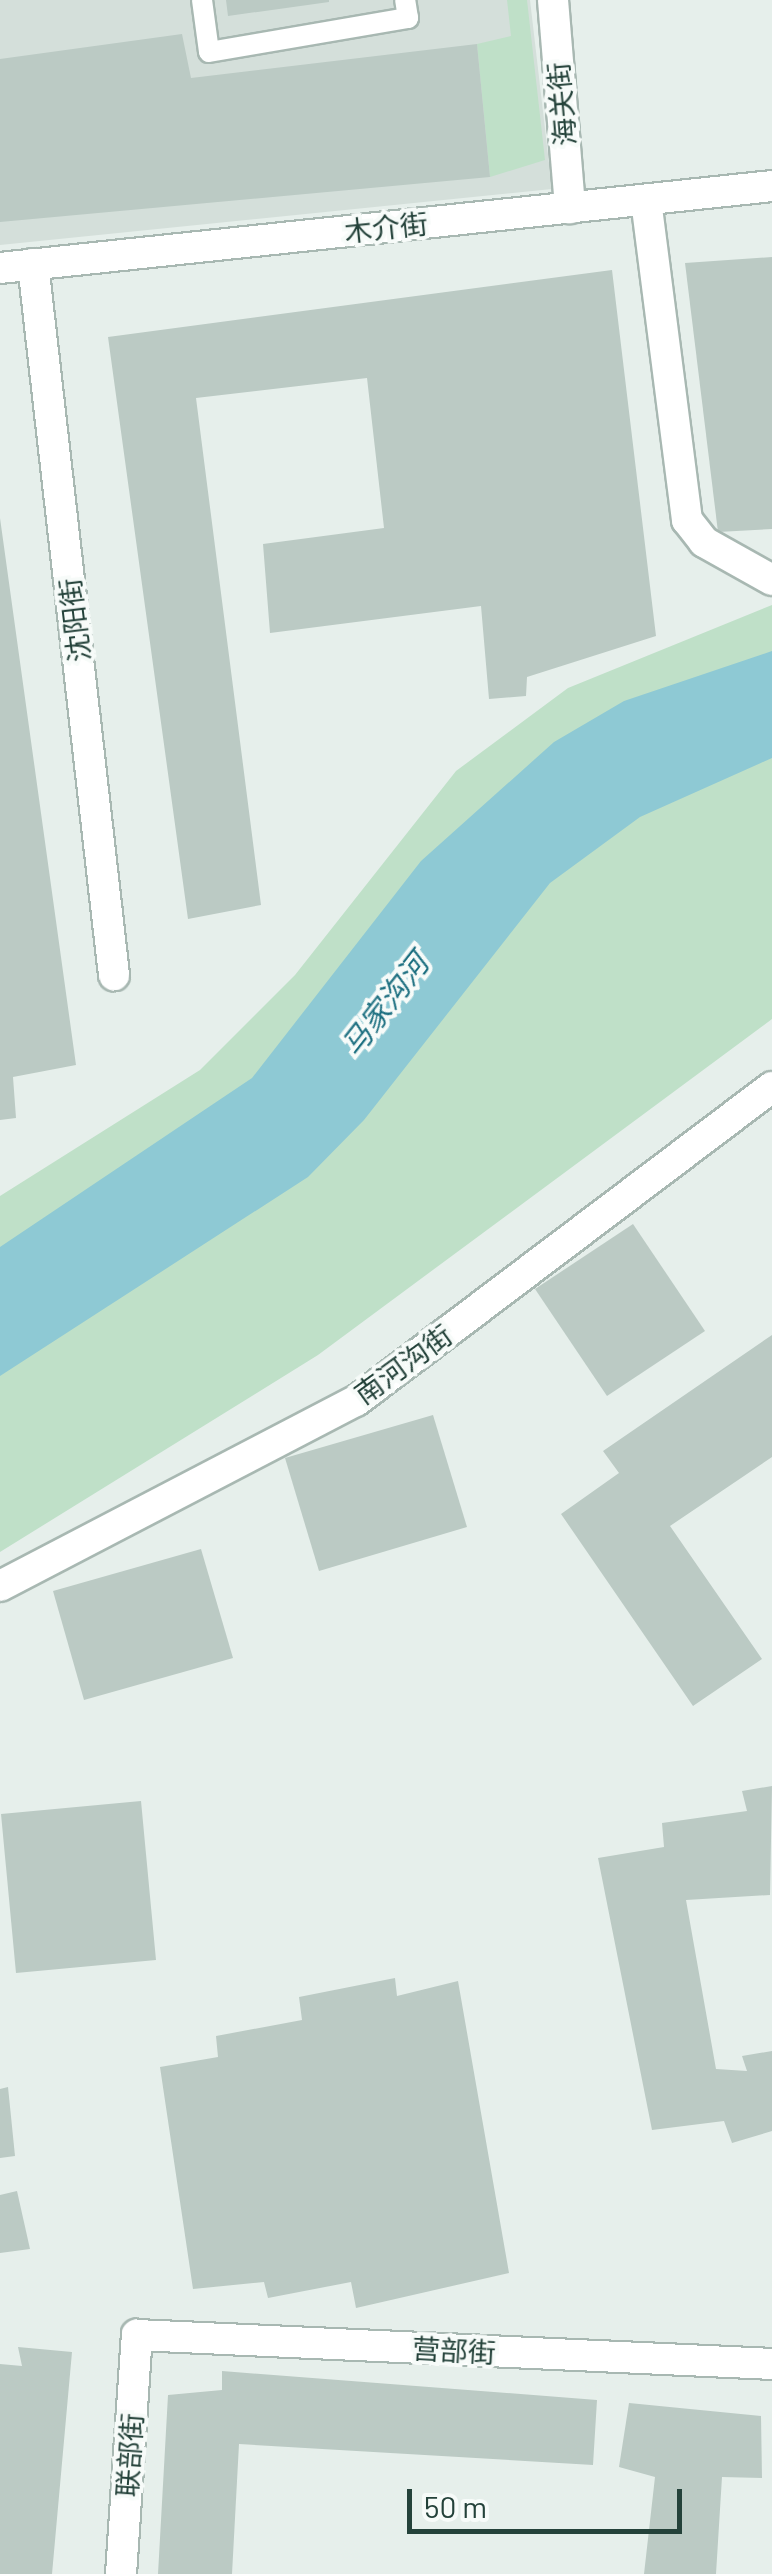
<!DOCTYPE html>
<meta charset="utf-8">
<style>
body{margin:0}
#map{position:relative;width:772px;height:2574px;overflow:hidden;background:#e6efeb;font-family:Barlow,"Noto Sans SC",sans-serif}
div>[style]{position:absolute}
.built>*{inset:0;background:#d4dfda}
.green>*{inset:0;background:#bfe0c8}
.water>*{inset:0;background:#8ec9d4}
.building>*{inset:0;background:#bbcac4}
.roads{filter:drop-shadow(2px 0 #a8b8b2) drop-shadow(-2px 0 #a8b8b2) drop-shadow(0 2px #a8b8b2) drop-shadow(0 -2px #a8b8b2)}
.lane>*{height:20px;margin:-10px;padding:0 10px;transform-origin:10px;border-radius:10px;background:#fff}
.street>*{height:30px;margin:-15px;padding:0 15px;transform-origin:15px;border-radius:15px;background:#fff}
.secondary>*{height:30px;margin:-15px;padding:0 15px;transform-origin:15px;border-radius:15px;background:#fff}
span{translate:-50% -50%;white-space:nowrap;text-align:center;line-height:1.15;-webkit-text-stroke:8px #f7fbf9;paint-order:stroke}
.street-label{font-size:28px;color:#24423a}
.water-label{font-size:30px;color:#1c6f80;font-style:italic}
.scale{position:absolute;left:407px;top:2489px;width:275px;height:45px;box-sizing:border-box;border:5px solid #24423a;border-top:0;padding-left:12px;font-size:30px;line-height:35px;white-space:nowrap;color:#24423a;-webkit-text-stroke:8px #f7fbf9;paint-order:stroke}
</style>
<div id="map">
<div class="built">
<i style="clip-path:polygon(0 0,530px 0,552px 189px,0 245px)"></i>
</div>
<div class="green">
<i style="clip-path:polygon(507px 0,527px 0,545px 160px,490px 177px,477px 44px,511px 36px)"></i>
<i style="clip-path:polygon(772px 605px,772px 1019px,318px 1355px,0 1552px,0 1196px,200px 1070px,295px 975px,456px 771px,568px 688px)"></i>
</div>
<div class="water">
<i style="clip-path:polygon(772px 651px,772px 758px,640px 817px,550px 883px,364px 1120px,308px 1177px,0 1376px,0 1247px,252px 1078px,421px 861px,554px 742px,624px 701px)"></i>
</div>
<div class="building">
<i style="clip-path:polygon(226px 0,329px 0,329px 2px,228px 16px)"></i>
<i style="clip-path:polygon(182px 34px,191px 78px,477px 44px,490px 177px,0 222px,0 59px)"></i>
<i style="clip-path:polygon(772px 257px,772px 529px,718px 532px,685px 263px)"></i>
<i style="clip-path:polygon(612px 270px,656px 636px,527px 677px,526px 696px,489px 699px,481px 606px,270px 633px,263px 544px,384px 528px,367px 378px,196px 398px,261px 905px,188px 919px,108px 337px)"></i>
<i style="clip-path:polygon(0 518px,76px 1065px,13px 1077px,16px 1118px,0 1120px)"></i>
<i style="clip-path:polygon(633px 1224px,705px 1331px,607px 1396px,535px 1289px)"></i>
<i style="clip-path:polygon(772px 1335px,772px 1457px,670px 1526px,762px 1659px,693px 1706px,561px 1514px,619px 1473px,603px 1451px)"></i>
<i style="clip-path:polygon(433px 1415px,467px 1527px,319px 1571px,285px 1458px)"></i>
<i style="clip-path:polygon(201px 1549px,233px 1658px,84px 1700px,53px 1591px)"></i>
<i style="clip-path:polygon(772px 1786px,770px 1895px,686px 1900px,716px 2069px,747px 2071px,742px 2056px,772px 2051px,772px 2131px,732px 2143px,724px 2121px,652px 2130px,598px 1858px,664px 1847px,662px 1823px,747px 1811px,742px 1791px)"></i>
<i style="clip-path:polygon(141px 1801px,156px 1960px,16px 1973px,1px 1814px)"></i>
<i style="clip-path:polygon(395px 1978px,397px 1996px,458px 1981px,509px 2273px,356px 2308px,351px 2282px,268px 2298px,264px 2282px,193px 2289px,160px 2067px,218px 2057px,216px 2036px,302px 2020px,299px 1997px)"></i>
<i style="clip-path:polygon(8px 2087px,15px 2156px,0 2158px,0 2089px)"></i>
<i style="clip-path:polygon(17px 2191px,30px 2249px,0 2253px,0 2195px)"></i>
<i style="clip-path:polygon(18px 2347px,72px 2352px,52px 2574px,0 2574px,0 2364px,22px 2366px)"></i>
<i style="clip-path:polygon(222px 2371px,597px 2400px,593px 2465px,239px 2444px,232px 2574px,158px 2574px,168px 2395px,222px 2390px)"></i>
<i style="clip-path:polygon(629px 2403px,761px 2416px,762px 2478px,722px 2477px,716px 2574px,644px 2574px,655px 2477px,619px 2467px)"></i>
</div>
<div class="roads">
<div class="lane">
<i style="left:202px;top:0;width:52px;rotate:82.3deg"></i>
<i style="left:209px;top:52px;width:202px;rotate:-9.7deg"></i>
<i style="left:408px;top:18px;width:18px;rotate:-99deg"></i>
</div>
<div class="street">
<i style="left:646px;top:200px;width:323px;rotate:82.7deg"></i>
<i style="left:687px;top:520px;width:28px;rotate:52deg"></i>
<i style="left:704px;top:542px;width:78px;rotate:29.2deg"></i>
<i style="left:0;top:1586px;width:401px;rotate:-27.5deg"></i>
<i style="left:356px;top:1401px;width:521px;rotate:-37.05deg"></i>
</div>
<div class="secondary">
<i style="left:553px;top:0;width:209px;rotate:85.3deg"></i>
<i style="left:33px;top:264px;width:716px;rotate:83.5deg"></i>
<i style="left:0;top:268px;width:776px;rotate:-6.06deg"></i>
<i style="left:121px;top:2574px;width:240px;rotate:-86.2deg"></i>
<i style="left:137px;top:2335px;width:636px;rotate:2.61deg"></i>
</div>
</div>
<div class="street-label">
<span style="left:561px;top:104px;rotate:-95deg">海关街</span>
<span style="left:386px;top:227px;rotate:-6deg">木介街</span>
<span style="left:74px;top:620px;rotate:-97deg">沈阳街</span>
<span style="left:403px;top:1364px;rotate:-36deg">南河沟街</span>
<span style="left:454px;top:2350px;rotate:3deg">营部街</span>
<span style="left:129px;top:2455px;rotate:-86deg">联部街</span>
</div>
<div class="water-label">
<span style="left:384px;top:1004px;rotate:-52deg">马家沟河</span>
</div>
<div class="scale">50 m</div>
</div>
